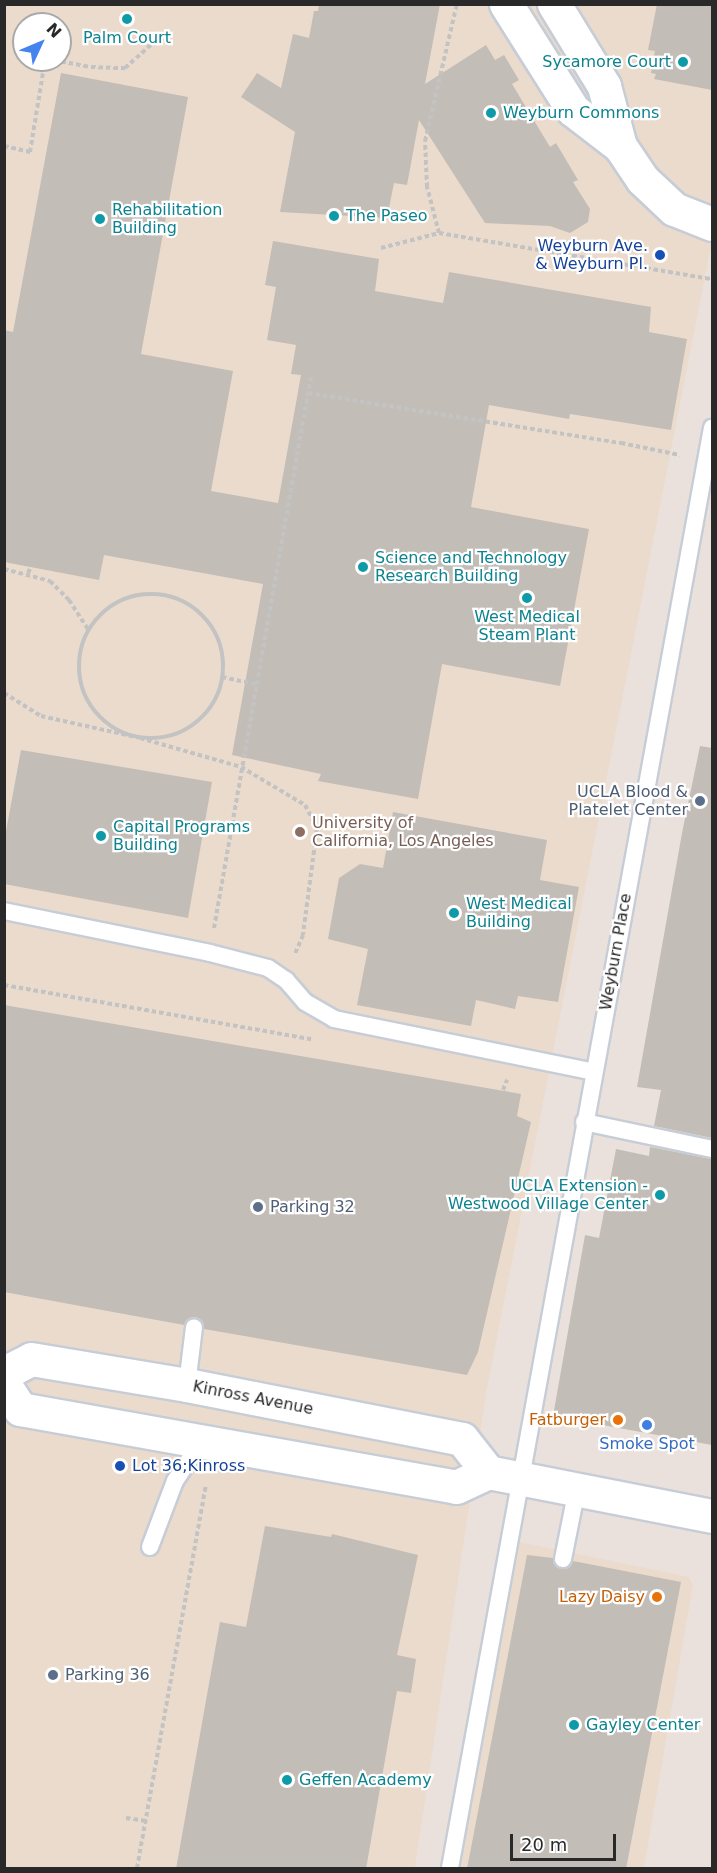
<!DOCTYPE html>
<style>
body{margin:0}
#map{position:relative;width:717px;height:1873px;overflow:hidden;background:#ebe1dc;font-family:"DejaVu Sans",sans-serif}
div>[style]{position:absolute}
.education>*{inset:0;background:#ebdbcc}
.building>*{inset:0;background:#c3bdb7}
.path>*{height:4px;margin-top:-2px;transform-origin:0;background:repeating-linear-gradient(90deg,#c3c3c3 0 4.5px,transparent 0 7.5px)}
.path>.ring{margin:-2px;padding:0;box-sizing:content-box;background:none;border:4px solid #c3c3c3;border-radius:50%}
.roads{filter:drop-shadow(2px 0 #c7cdd6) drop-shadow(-2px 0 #c7cdd6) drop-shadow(0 2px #c7cdd6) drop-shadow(0 -2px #c7cdd6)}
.lane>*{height:16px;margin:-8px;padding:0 8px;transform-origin:8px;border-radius:8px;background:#fff}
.secondary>*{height:33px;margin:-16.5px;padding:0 16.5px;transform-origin:16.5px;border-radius:16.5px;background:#fff}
.dots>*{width:16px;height:16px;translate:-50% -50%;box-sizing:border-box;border:3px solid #fff;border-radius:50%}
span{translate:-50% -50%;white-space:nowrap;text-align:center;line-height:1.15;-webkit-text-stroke:4.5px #fff;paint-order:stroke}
.culture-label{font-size:16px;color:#0d838f}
.right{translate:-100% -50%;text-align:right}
.left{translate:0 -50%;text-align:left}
.transit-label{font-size:16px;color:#164399}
.service-label{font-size:16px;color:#4e5e75}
.education-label{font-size:16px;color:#785e54}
.street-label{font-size:16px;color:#292929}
.food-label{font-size:16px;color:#c56008}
.shop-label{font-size:16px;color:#366cbe}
.frame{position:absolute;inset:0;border:6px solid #292929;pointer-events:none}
.north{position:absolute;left:12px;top:12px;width:60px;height:60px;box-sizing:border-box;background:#fff;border:2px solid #a9a9a9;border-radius:50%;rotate:46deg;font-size:16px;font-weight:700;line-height:24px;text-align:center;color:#292929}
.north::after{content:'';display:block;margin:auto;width:21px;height:27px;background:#4583ee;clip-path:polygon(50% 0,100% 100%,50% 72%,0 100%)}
.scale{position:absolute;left:510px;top:1834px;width:106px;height:27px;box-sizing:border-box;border:3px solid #292929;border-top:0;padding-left:8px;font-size:18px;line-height:21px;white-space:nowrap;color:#292929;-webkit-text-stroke:4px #fff;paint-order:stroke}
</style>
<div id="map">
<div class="education">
<i style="clip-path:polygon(evenodd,5px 5px,712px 5px,712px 241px,486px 1394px,415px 1868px,5px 1868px,5px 5px,24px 24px,60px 24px,60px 60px,24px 60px,24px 24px)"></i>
<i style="clip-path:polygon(520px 1542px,689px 1577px,693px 1585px,644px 1868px,458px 1868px)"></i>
</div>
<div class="building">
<i style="clip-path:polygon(319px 4px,440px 4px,425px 84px,486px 45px,495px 60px,504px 55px,519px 80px,512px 84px,550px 147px,556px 143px,578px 180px,573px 182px,590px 209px,588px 222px,570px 233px,550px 226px,485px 223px,419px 120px,407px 185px,394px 183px,387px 218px,280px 212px,295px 132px,241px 97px,257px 73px,281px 88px,293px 34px,309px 38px,314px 11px,318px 11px)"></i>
<i style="clip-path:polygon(657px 4px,712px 4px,712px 90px,654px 79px,656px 74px,651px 73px,655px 51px,648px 50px)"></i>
<i style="clip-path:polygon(61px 73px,188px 97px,141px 354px,233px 371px,211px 491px,278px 503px,301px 375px,291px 374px,296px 345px,267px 340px,276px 287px,265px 285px,273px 241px,379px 259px,375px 291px,443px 303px,449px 272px,651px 307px,649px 332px,687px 339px,671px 430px,570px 414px,569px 419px,489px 405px,471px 507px,589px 529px,560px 686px,442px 664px,418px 799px,318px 781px,321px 774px,232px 755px,263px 584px,104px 555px,99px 580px,4px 562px,4px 330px,13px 332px)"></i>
<i style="clip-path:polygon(700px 746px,712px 748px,712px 1138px,654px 1126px,661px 1090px,637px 1087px,682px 833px)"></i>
<i style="clip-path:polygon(21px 750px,212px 782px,188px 918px,4px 884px,4px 842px)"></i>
<i style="clip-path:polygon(393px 812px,547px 840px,540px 880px,579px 887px,558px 1002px,518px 996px,515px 1009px,476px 1000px,471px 1026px,357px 1005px,368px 949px,328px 939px,339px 878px,360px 864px,383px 868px)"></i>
<i style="clip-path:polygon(4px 1005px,521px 1094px,517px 1116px,531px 1122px,478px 1352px,467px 1375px,204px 1329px,203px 1322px,196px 1317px,189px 1318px,184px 1325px,4px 1292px)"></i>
<i style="clip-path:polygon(650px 1147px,712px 1159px,712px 1445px,553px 1416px,585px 1235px,599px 1238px,616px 1149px,649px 1156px)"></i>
<i style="clip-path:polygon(265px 1526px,331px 1537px,332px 1534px,418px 1555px,397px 1655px,416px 1659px,411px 1693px,397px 1691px,366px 1869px,176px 1869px,220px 1622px,246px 1627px)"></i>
<i style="clip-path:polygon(527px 1555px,553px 1558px,556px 1566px,562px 1569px,570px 1566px,573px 1561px,681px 1582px,626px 1869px,467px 1869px)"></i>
</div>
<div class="path">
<i style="left:54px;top:60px;width:38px;rotate:11deg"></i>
<i style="left:91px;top:67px;width:34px;rotate:2deg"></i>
<i style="left:125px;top:68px;width:39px;rotate:-42deg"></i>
<i style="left:4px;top:146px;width:27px;rotate:13deg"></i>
<i style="left:30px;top:152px;width:93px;rotate:-80.7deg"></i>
<i style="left:439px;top:233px;width:48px;rotate:-104.6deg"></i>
<i style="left:427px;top:187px;width:46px;rotate:-92.5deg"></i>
<i style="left:425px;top:141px;width:141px;rotate:-76.9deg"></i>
<i style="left:381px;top:248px;width:60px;rotate:-14.5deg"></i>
<i style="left:439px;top:233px;width:277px;rotate:9.6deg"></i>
<i style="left:308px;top:393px;width:317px;rotate:9.1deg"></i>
<i style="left:621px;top:443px;width:60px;rotate:11.5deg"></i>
<i style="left:4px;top:569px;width:48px;rotate:14.6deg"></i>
<i style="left:50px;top:581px;width:27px;rotate:45deg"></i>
<i style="left:69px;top:600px;width:35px;rotate:57deg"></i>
<i style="left:28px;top:573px;width:7px;rotate:-63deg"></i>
<i class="ring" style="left:79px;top:594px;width:140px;height:140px"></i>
<i style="left:222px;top:677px;width:35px;rotate:12deg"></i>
<i style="left:4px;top:693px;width:44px;rotate:31.9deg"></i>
<i style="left:41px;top:716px;width:101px;rotate:12.5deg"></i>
<i style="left:140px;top:738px;width:105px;rotate:16deg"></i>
<i style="left:241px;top:767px;width:74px;rotate:30.7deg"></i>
<i style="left:305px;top:805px;width:26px;rotate:62deg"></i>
<i style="left:317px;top:828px;width:108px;rotate:97.5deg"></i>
<i style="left:303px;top:935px;width:21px;rotate:113deg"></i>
<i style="left:214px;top:928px;width:560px;rotate:-80.03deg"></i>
<i style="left:4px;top:985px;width:312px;rotate:10deg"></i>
<i style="left:503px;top:1090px;width:11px;rotate:-68deg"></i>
<i style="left:126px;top:1818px;width:21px;rotate:8deg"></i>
<i style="left:137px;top:1868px;width:388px;rotate:-79.8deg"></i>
</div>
<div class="roads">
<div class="lane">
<i style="left:4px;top:911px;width:210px;rotate:11.5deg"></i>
<i style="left:210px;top:953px;width:60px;rotate:14.5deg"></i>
<i style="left:268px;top:968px;width:22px;rotate:34deg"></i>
<i style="left:286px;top:980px;width:29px;rotate:49deg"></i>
<i style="left:305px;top:1002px;width:34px;rotate:30deg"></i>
<i style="left:334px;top:1019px;width:265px;rotate:11.5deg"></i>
<i style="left:584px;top:1122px;width:131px;rotate:11.9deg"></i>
<i style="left:187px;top:1385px;width:58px;rotate:-83.1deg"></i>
<i style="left:150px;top:1547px;width:71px;rotate:-69.3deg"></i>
<i style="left:175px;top:1481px;width:47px;rotate:-56.3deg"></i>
<i style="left:563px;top:1559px;width:71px;rotate:-78.7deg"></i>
<i style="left:450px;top:1868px;width:1464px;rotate:-79.69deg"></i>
</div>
<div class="secondary">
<i style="left:506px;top:4px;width:125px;rotate:57.7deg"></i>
<i style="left:573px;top:110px;width:59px;rotate:37.5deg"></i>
<i style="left:554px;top:4px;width:96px;rotate:58.6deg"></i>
<i style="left:604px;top:86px;width:62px;rotate:75.1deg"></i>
<i style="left:620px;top:146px;width:40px;rotate:56deg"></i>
<i style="left:642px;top:179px;width:44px;rotate:43.2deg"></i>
<i style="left:674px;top:209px;width:41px;rotate:21.5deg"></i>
<i style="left:4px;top:1373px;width:30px;rotate:-27deg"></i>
<i style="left:31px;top:1359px;width:158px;rotate:9.5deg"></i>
<i style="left:187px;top:1385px;width:280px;rotate:11.1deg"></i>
<i style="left:462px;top:1439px;width:42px;rotate:51.8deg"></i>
<i style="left:4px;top:1384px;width:30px;rotate:57deg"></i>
<i style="left:20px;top:1409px;width:443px;rotate:10.1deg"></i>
<i style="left:456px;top:1487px;width:35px;rotate:-25deg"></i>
<i style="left:488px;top:1472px;width:228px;rotate:11.1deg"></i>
</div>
</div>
<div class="dots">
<i style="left:127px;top:19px;background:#0f9aa8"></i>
<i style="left:683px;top:62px;background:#0f9aa8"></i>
<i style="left:491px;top:113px;background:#0f9aa8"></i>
<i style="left:334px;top:216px;background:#0f9aa8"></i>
<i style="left:100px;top:219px;background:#0f9aa8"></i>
<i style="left:660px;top:255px;background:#1a4fb4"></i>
<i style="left:363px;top:567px;background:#0f9aa8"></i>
<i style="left:527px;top:598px;background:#0f9aa8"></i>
<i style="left:700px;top:801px;background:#5c6f8a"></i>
<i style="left:300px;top:832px;background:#8d6e63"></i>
<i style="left:101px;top:836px;background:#0f9aa8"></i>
<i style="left:454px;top:913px;background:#0f9aa8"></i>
<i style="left:660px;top:1195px;background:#0f9aa8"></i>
<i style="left:258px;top:1207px;background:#5c6f8a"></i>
<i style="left:618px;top:1420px;background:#e8710a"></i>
<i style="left:647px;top:1425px;background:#3f7fe0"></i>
<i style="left:120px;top:1466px;background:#1a4fb4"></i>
<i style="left:657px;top:1597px;background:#e8710a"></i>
<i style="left:53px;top:1675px;background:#5c6f8a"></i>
<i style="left:574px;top:1725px;background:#0f9aa8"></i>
<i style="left:287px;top:1780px;background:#0f9aa8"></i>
</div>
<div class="culture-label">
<span style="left:127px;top:38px">Palm Court</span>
<span class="right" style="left:671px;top:62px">Sycamore Court</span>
<span class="left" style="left:503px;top:113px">Weyburn Commons</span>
<span class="left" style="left:112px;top:219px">Rehabilitation<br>Building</span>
<span class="left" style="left:346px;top:216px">The Paseo</span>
<span class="left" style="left:375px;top:567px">Science and Technology<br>Research Building</span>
<span style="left:527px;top:626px">West Medical<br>Steam Plant</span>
<span class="left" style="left:113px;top:836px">Capital Programs<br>Building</span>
<span class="left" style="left:466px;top:913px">West Medical<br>Building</span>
<span class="right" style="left:648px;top:1195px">UCLA Extension -<br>Westwood Village Center</span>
<span class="left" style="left:586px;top:1725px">Gayley Center</span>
<span class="left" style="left:299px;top:1780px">Geffen Academy</span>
</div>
<div class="transit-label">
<span class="right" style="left:648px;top:255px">Weyburn Ave.<br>&amp; Weyburn Pl.</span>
<span class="left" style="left:132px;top:1466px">Lot 36;Kinross</span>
</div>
<div class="service-label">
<span class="right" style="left:688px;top:801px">UCLA Blood &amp;<br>Platelet Center</span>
<span class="left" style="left:270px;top:1207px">Parking 32</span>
<span class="left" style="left:65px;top:1675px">Parking 36</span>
</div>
<div class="education-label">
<span class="left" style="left:312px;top:832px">University of<br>California, Los Angeles</span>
</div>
<div class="street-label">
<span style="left:616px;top:952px;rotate:-80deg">Weyburn Place</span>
<span style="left:253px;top:1398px;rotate:11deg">Kinross Avenue</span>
</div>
<div class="food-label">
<span class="right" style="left:606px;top:1420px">Fatburger</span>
<span class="right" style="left:645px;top:1597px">Lazy Daisy</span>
</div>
<div class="shop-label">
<span style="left:647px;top:1444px">Smoke Spot</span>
</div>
<div class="frame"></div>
<div class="north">N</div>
<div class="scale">20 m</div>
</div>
